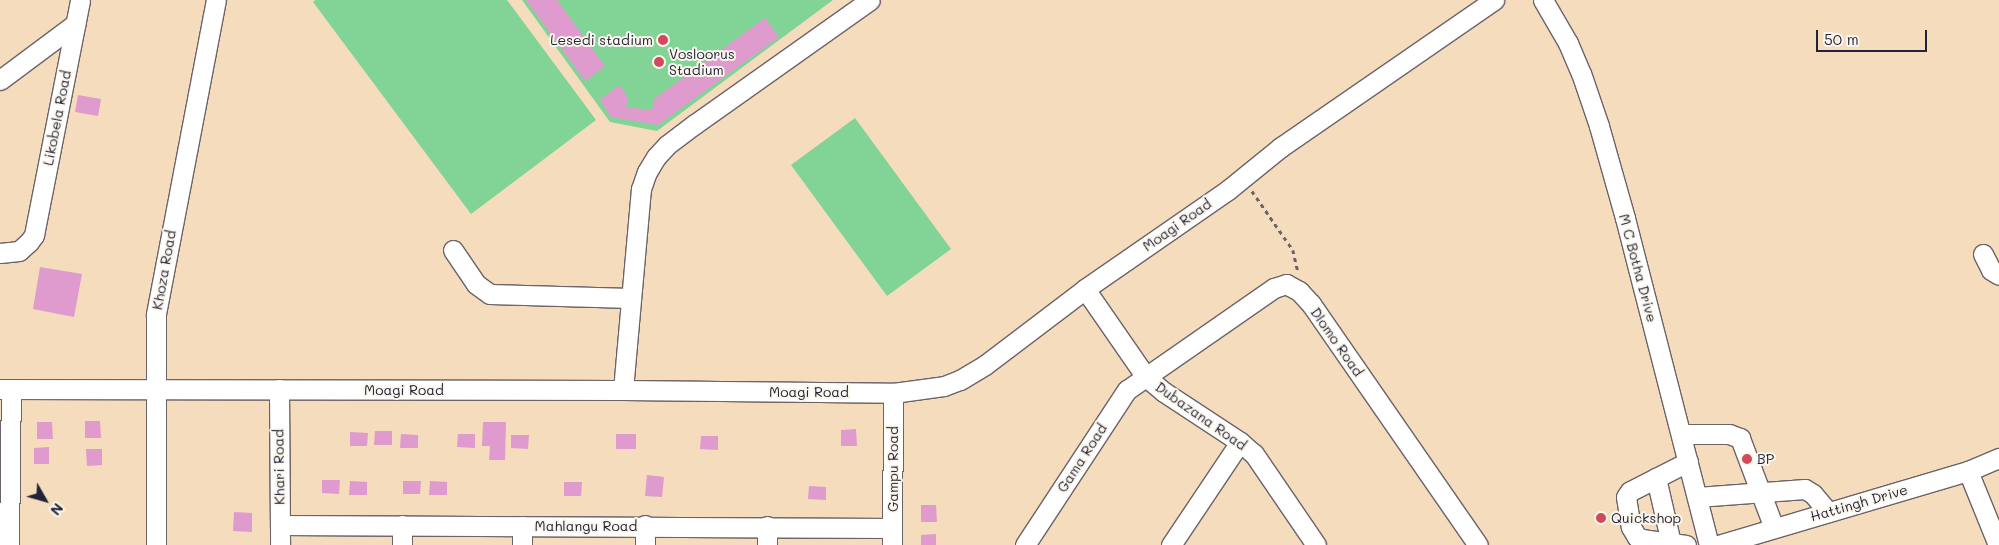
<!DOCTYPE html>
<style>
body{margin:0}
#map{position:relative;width:1999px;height:545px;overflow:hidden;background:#f4dcbd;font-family:Mali,sans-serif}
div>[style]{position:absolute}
.green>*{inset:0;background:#81d496}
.building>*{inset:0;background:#df9bcd}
.path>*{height:2.5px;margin-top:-1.25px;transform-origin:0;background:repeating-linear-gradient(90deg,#6c6368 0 4px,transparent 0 8px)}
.roads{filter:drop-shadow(1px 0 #6c6368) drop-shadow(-1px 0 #6c6368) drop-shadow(0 1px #6c6368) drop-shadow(0 -1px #6c6368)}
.minor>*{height:19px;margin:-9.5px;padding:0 9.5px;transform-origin:9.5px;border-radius:9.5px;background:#fff}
.dots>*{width:14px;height:14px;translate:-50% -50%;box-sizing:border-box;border:2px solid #fbf7ec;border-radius:50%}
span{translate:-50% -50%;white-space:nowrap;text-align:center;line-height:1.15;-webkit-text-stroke:4px #fbf7ec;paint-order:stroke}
.poi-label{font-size:14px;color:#22223b}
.right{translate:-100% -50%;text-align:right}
.left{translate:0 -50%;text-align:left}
.street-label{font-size:14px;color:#22223b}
.north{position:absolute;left:20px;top:475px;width:50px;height:50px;-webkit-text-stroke:4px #fbf7ec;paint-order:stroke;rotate:128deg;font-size:14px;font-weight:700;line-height:20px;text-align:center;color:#22223b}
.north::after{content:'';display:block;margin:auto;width:18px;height:22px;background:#22223b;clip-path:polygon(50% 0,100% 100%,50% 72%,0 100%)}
.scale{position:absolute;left:1816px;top:30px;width:111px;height:22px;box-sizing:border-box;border:2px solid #22223b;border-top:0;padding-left:6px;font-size:15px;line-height:18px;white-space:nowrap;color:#22223b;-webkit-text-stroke:4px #fbf7ec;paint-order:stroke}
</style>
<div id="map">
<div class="green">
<i style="clip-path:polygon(315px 0,507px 0,596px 120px,471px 214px,313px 2px)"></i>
<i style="clip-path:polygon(522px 0,833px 0,657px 131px,610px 122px)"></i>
<i style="clip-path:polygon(855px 118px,951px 249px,887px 296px,791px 165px)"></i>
</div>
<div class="building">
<i style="clip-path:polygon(526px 0,557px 0,605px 66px,585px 81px)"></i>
<i style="clip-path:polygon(765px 18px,779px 37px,658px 125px,611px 117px,600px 100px,619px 85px,628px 97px,626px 107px,652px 110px,654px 99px)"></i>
<i style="clip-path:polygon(78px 95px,101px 99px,98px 116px,75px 112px)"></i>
<i style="clip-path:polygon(40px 267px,82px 274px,74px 317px,33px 309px)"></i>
<i style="clip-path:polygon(85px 421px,100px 421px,101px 438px,85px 438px)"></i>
<i style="clip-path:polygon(37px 422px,52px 422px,53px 439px,37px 439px)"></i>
<i style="clip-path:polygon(483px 422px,506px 422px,505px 460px,489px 460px,490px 446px,482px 446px)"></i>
<i style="clip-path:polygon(856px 429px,857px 446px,841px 446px,841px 430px)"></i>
<i style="clip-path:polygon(375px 431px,392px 431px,392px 445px,374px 445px)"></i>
<i style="clip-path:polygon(350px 432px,368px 433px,367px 446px,350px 446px)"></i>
<i style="clip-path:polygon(401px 434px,418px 435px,418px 448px,400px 448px)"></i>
<i style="clip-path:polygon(458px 434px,475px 434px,475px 448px,457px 447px)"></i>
<i style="clip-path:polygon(616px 434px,636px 434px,636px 449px,616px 449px)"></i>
<i style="clip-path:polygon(511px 435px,529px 435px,528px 449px,511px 448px)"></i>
<i style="clip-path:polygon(701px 436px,718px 436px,718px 450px,700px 449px)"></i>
<i style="clip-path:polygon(49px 447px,49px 464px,34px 464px,34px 448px)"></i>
<i style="clip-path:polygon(86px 449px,102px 449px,102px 465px,87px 466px)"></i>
<i style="clip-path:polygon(647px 475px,664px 477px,662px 497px,645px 496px)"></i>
<i style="clip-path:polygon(322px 480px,340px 480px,339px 494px,322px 493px)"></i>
<i style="clip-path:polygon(350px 481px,367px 482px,367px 495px,349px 495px)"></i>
<i style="clip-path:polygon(403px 481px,421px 481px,420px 494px,403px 494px)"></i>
<i style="clip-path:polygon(430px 481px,447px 482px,447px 495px,429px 495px)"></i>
<i style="clip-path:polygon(564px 482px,582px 482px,581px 496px,564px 496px)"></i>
<i style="clip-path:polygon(809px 486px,826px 487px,826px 500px,808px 499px)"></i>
<i style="clip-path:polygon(921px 505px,936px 505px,937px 522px,921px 522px)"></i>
<i style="clip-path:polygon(234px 512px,252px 513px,252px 532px,233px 531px)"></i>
<i style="clip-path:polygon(936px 534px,936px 545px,921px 545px,921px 535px)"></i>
</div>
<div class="path">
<i style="left:1252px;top:191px;width:72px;rotate:55.2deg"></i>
<i style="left:1293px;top:250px;width:23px;rotate:77deg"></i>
</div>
<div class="roads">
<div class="minor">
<i style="left:1543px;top:0;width:50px;rotate:59.8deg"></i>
<i style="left:1568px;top:43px;width:33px;rotate:67deg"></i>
<i style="left:1581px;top:73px;width:56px;rotate:71.2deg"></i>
<i style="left:1599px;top:126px;width:96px;rotate:74.2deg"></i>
<i style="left:1625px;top:218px;width:338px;rotate:75.6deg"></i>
<i style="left:0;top:80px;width:94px;rotate:-36.7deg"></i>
<i style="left:453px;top:250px;width:41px;rotate:55.9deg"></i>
<i style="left:476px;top:284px;width:17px;rotate:36deg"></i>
<i style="left:490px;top:294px;width:141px;rotate:1.6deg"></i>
<i style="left:0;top:253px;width:19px;rotate:-6deg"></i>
<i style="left:19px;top:251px;width:13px;rotate:-42deg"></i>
<i style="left:29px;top:242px;width:9px;rotate:-54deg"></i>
<i style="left:34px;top:235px;width:239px;rotate:-78.9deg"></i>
<i style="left:1983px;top:254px;width:18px;rotate:63deg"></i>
<i style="left:1991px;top:270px;width:9px;rotate:32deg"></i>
<i style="left:1085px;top:289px;width:107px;rotate:55.3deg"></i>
<i style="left:1146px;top:377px;width:23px;rotate:40deg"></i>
<i style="left:1164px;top:392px;width:91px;rotate:33.3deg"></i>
<i style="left:1240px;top:442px;width:18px;rotate:41deg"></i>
<i style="left:1254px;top:454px;width:110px;rotate:55.7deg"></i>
<i style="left:0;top:389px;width:623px;rotate:0.09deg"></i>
<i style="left:623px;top:390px;width:270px;rotate:0.6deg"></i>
<i style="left:893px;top:393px;width:51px;rotate:-7.8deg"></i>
<i style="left:944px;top:386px;width:17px;rotate:-21deg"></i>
<i style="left:960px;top:380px;width:29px;rotate:-31deg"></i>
<i style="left:985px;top:365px;width:126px;rotate:-37.2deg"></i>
<i style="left:1085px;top:289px;width:174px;rotate:-34.7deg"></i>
<i style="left:1228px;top:190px;width:68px;rotate:-39.1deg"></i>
<i style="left:1281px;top:147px;width:259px;rotate:-34.6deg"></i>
<i style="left:279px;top:389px;width:156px;rotate:89.6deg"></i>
<i style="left:623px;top:390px;width:202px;rotate:-84.9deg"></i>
<i style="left:641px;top:189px;width:18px;rotate:-71deg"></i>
<i style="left:647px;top:172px;width:17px;rotate:-59deg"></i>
<i style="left:656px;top:157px;width:16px;rotate:-47deg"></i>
<i style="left:667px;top:145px;width:35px;rotate:-37deg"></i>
<i style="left:695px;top:124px;width:214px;rotate:-35.3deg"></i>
<i style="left:1681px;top:434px;width:48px"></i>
<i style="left:1729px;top:434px;width:12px;rotate:20deg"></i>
<i style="left:1740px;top:438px;width:96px;rotate:69.3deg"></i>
<i style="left:1968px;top:471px;width:80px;rotate:67.9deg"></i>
<i style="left:1656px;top:478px;width:29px;rotate:153deg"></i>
<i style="left:1630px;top:491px;width:7px;rotate:124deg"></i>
<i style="left:1626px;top:497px;width:30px;rotate:81deg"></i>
<i style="left:1631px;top:527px;width:12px;rotate:59deg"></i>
<i style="left:1637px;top:537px;width:5px;rotate:22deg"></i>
<i style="left:1642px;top:539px;width:29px;rotate:8deg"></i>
<i style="left:1697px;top:497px;width:108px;rotate:-4.2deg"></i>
<i style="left:1805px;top:489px;width:9px;rotate:32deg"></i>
<i style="left:1813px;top:494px;width:23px;rotate:50deg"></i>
<i style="left:280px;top:525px;width:612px;rotate:0.28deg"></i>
<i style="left:522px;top:526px;width:19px;rotate:90deg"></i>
<i style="left:9px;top:545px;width:155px;rotate:-89.3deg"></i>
<i style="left:156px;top:545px;width:231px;rotate:-90deg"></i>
<i style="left:156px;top:314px;width:320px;rotate:-79.2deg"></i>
<i style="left:402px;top:545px;width:20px;rotate:-90deg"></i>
<i style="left:645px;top:545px;width:20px;rotate:-90deg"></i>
<i style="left:767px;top:545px;width:19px;rotate:-90deg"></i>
<i style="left:892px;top:545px;width:152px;rotate:-89.6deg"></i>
<i style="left:1025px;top:545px;width:186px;rotate:-56.7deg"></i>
<i style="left:1127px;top:390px;width:179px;rotate:-34.8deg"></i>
<i style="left:1274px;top:288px;width:13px;rotate:-18deg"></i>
<i style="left:1286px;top:284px;width:15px;rotate:28deg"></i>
<i style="left:1299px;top:291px;width:18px;rotate:47deg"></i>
<i style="left:1311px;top:304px;width:293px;rotate:55.3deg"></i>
<i style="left:1171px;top:545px;width:124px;rotate:-56.2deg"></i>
<i style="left:1686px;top:545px;width:15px;rotate:-172deg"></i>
<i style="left:1671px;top:543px;width:67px;rotate:-103deg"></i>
<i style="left:1656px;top:478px;width:36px;rotate:-27deg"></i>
<i style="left:1718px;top:545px;width:261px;rotate:-16.5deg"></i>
<i style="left:1968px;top:471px;width:34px;rotate:-23deg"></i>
</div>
</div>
<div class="dots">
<i style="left:663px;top:40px;background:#d1495b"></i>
<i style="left:659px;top:62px;background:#d1495b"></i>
<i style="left:1747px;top:459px;background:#d1495b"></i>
<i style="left:1601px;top:518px;background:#d1495b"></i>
</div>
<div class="poi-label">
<span class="right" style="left:653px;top:40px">Lesedi stadium</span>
<span class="left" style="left:669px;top:62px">Vosloorus<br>Stadium</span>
<span class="left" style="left:1757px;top:459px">BP</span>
<span class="left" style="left:1611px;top:518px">Quickshop</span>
</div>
<div class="street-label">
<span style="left:57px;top:118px;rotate:-79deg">Likobela Road</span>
<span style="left:1177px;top:225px;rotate:-35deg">Moagi Road</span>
<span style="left:1638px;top:268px;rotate:75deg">M C Botha Drive</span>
<span style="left:164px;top:270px;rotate:-80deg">Khoza Road</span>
<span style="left:1337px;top:342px;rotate:55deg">Dlomo Road</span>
<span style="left:404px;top:390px">Moagi Road</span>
<span style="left:809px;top:392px">Moagi Road</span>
<span style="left:1201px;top:416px;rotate:35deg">Dubazana Road</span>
<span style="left:1082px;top:458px;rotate:-57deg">Gama Road</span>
<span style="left:279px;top:467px;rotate:-91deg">Khari Road</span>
<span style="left:893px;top:469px;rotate:-90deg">Gampu Road</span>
<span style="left:1859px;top:503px;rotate:-16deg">Hattingh Drive</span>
<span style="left:586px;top:526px">Mahlangu Road</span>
</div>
<div class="north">N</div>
<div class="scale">50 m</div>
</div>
